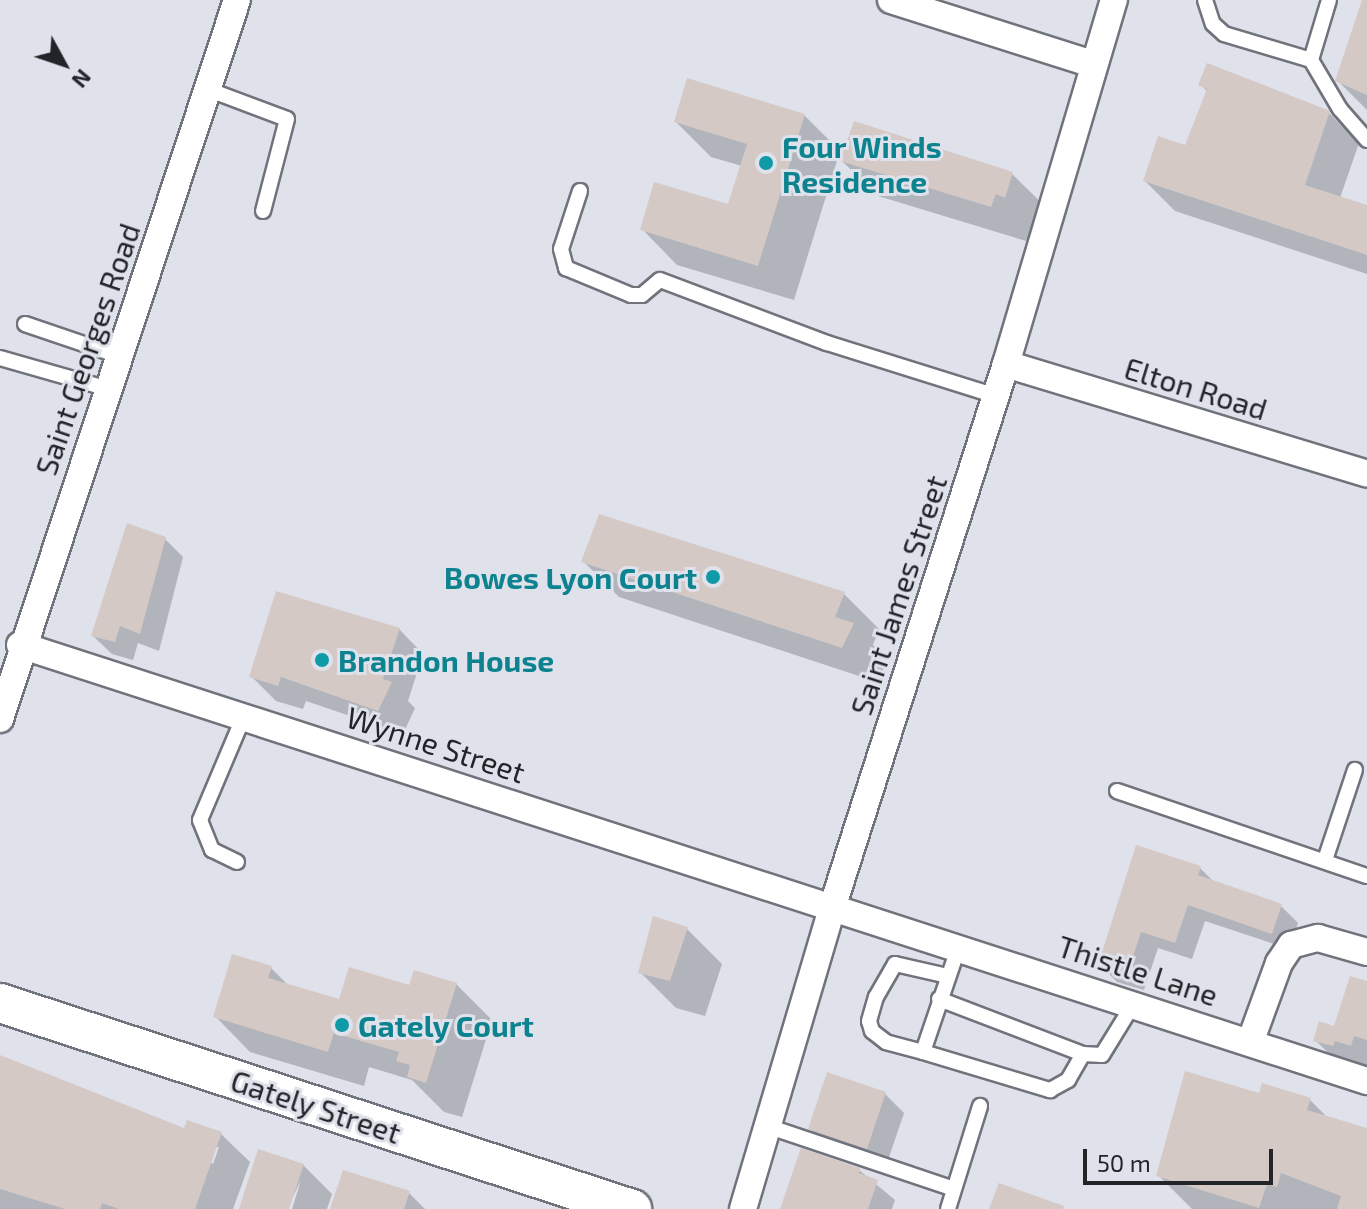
<!DOCTYPE html>
<style>
body{margin:0}
#map{position:relative;width:1367px;height:1209px;overflow:hidden;background:#dfe1eb;font-family:"Exo 2",sans-serif}
div>[style]{position:absolute}
.shadow>*{inset:0;background:#0003}
.building>*{inset:0;background:#d4c9c5}
.roads{filter:drop-shadow(2px 0 #71737c) drop-shadow(-2px 0 #71737c) drop-shadow(0 2px #71737c) drop-shadow(0 -2px #71737c)}
.lane>*{height:14px;margin:-7px;padding:0 7px;transform-origin:7px;border-radius:7px;background:#fff}
.street>*{height:26px;margin:-13px;padding:0 13px;transform-origin:13px;border-radius:13px;background:#fff}
.secondary>*{height:38px;margin:-19px;padding:0 19px;transform-origin:19px;border-radius:19px;background:#fff}
.dots>*{width:22px;height:22px;translate:-50% -50%;box-sizing:border-box;border:4px solid #dfe1eb;border-radius:50%}
span{translate:-50% -50%;white-space:nowrap;text-align:center;line-height:1.15;-webkit-text-stroke:6px #dfe1eb;paint-order:stroke}
.culture-label{font-size:30px;color:#0d838f;font-weight:700}
.left{translate:0 -50%;text-align:left}
.right{translate:-100% -50%;text-align:right}
.street-label{font-size:30px;color:#232428}
.north{position:absolute;left:24px;top:24px;width:80px;height:80px;-webkit-text-stroke:6px #dfe1eb;paint-order:stroke;rotate:130deg;font-size:22px;font-weight:700;line-height:32px;text-align:center;color:#232428}
.north::after{content:'';display:block;margin:auto;width:28px;height:36px;background:#232428;clip-path:polygon(50% 0,100% 100%,50% 72%,0 100%)}
.scale{position:absolute;left:1083px;top:1149px;width:190px;height:36px;box-sizing:border-box;border:4px solid #232428;border-top:0;padding-left:10px;font-size:24px;line-height:28px;white-space:nowrap;color:#232428;-webkit-text-stroke:6px #dfe1eb;paint-order:stroke}
</style>
<div id="map">
<div class="shadow">
<i style="clip-path:polygon(1364px 0,1367px 0,1367px 110px,1338px 81px)"></i>
<i style="clip-path:polygon(1201px 85px,1329px 113px,1359px 143px,1340px 198px,1367px 207px,1367px 274px,1175px 211px,1145px 181px,1186px 148px,1208px 92px)"></i>
<i style="clip-path:polygon(804px 115px,840px 151px,794px 300px,677px 265px,642px 229px,730px 207px,742px 166px,711px 157px,676px 122px)"></i>
<i style="clip-path:polygon(842px 161px,1012px 174px,1048px 209px,1040px 232px,1032px 228px,1026px 241px,878px 196px)"></i>
<i style="clip-path:polygon(165px 539px,183px 557px,159px 651px,138px 643px,133px 660px,112px 654px,93px 636px)"></i>
<i style="clip-path:polygon(584px 562px,844px 594px,879px 629px,873px 645px,888px 660px,877px 682px,619px 597px)"></i>
<i style="clip-path:polygon(399px 629px,423px 654px,408px 701px,415px 708px,403px 734px,306px 701px,303px 709px,276px 701px,251px 676px)"></i>
<i style="clip-path:polygon(1200px 868px,1215px 883px,1281px 906px,1298px 923px,1289px 949px,1205px 921px,1192px 959px,1158px 948px,1144px 990px,1117px 982px,1100px 965px)"></i>
<i style="clip-path:polygon(687px 929px,722px 964px,705px 1016px,676px 1008px,640px 972px)"></i>
<i style="clip-path:polygon(271px 968px,289px 986px,340px 1002px,456px 984px,492px 1020px,462px 1117px,444px 1112px,412px 1080px,369px 1067px,364px 1086px,250px 1052px,215px 1016px)"></i>
<i style="clip-path:polygon(1367px 985px,1367px 1077px,1351px 1075px,1315px 1040px,1335px 1028px)"></i>
<i style="clip-path:polygon(evenodd,0 1058px,185px 1130px,221px 1134px,250px 1162px,233px 1209px,0 1209px,0 1058px,215px 1147px,219px 1147px,213px 1164px,210px 1162px,215px 1147px)"></i>
<i style="clip-path:polygon(885px 1094px,904px 1113px,886px 1166px,829px 1147px,810px 1129px)"></i>
<i style="clip-path:polygon(1260px 1096px,1310px 1100px,1328px 1118px,1367px 1130px,1367px 1209px,1192px 1209px,1158px 1175px)"></i>
<i style="clip-path:polygon(303px 1165px,332px 1194px,327px 1209px,292px 1209px,301px 1180px,287px 1209px,241px 1209px)"></i>
<i style="clip-path:polygon(859px 1170px,895px 1200px,892px 1209px,782px 1209px)"></i>
<i style="clip-path:polygon(409px 1193px,425px 1209px,332px 1209px)"></i>
</div>
<div class="building">
<i style="clip-path:polygon(1362px 0,1367px 0,1367px 95px,1335px 81px)"></i>
<i style="clip-path:polygon(1207px 63px,1330px 111px,1305px 185px,1367px 205px,1367px 255px,1143px 181px,1158px 136px,1185px 145px,1207px 89px,1198px 85px)"></i>
<i style="clip-path:polygon(687px 78px,805px 114px,758px 266px,640px 230px,654px 182px,728px 204px,747px 144px,674px 122px)"></i>
<i style="clip-path:polygon(854px 121px,1013px 172px,1005px 198px,996px 194px,991px 207px,840px 161px)"></i>
<i style="clip-path:polygon(599px 514px,845px 592px,835px 617px,854px 623px,842px 648px,581px 562px)"></i>
<i style="clip-path:polygon(127px 523px,166px 537px,140px 634px,120px 626px,115px 642px,91px 636px)"></i>
<i style="clip-path:polygon(276px 591px,400px 628px,383px 679px,392px 682px,378px 711px,281px 677px,278px 686px,249px 677px)"></i>
<i style="clip-path:polygon(1136px 845px,1201px 866px,1198px 875px,1282px 904px,1272px 934px,1188px 905px,1175px 943px,1141px 932px,1127px 975px,1098px 965px)"></i>
<i style="clip-path:polygon(653px 916px,688px 927px,670px 981px,638px 973px)"></i>
<i style="clip-path:polygon(232px 954px,272px 966px,268px 978px,339px 999px,349px 967px,409px 985px,414px 970px,457px 983px,426px 1083px,407px 1077px,410px 1065px,396px 1061px,399px 1052px,334px 1033px,328px 1052px,213px 1017px)"></i>
<i style="clip-path:polygon(1350px 976px,1367px 981px,1367px 1040px,1354px 1036px,1351px 1046px,1335px 1041px,1333px 1046px,1313px 1041px,1319px 1021px,1334px 1026px)"></i>
<i style="clip-path:polygon(0 1055px,184px 1128px,187px 1120px,222px 1132px,195px 1209px,119px 1209px,102px 1203px,100px 1209px,65px 1209px,0 1189px)"></i>
<i style="clip-path:polygon(1185px 1071px,1259px 1093px,1262px 1083px,1311px 1098px,1307px 1110px,1367px 1128px,1367px 1209px,1337px 1209px,1341px 1196px,1281px 1173px,1277px 1187px,1267px 1184px,1259px 1208px,1156px 1176px)"></i>
<i style="clip-path:polygon(827px 1072px,886px 1092px,867px 1149px,808px 1129px)"></i>
<i style="clip-path:polygon(801px 1148px,860px 1168px,859px 1173px,878px 1180px,868px 1209px,780px 1209px)"></i>
<i style="clip-path:polygon(258px 1149px,304px 1164px,289px 1209px,239px 1209px)"></i>
<i style="clip-path:polygon(343px 1170px,410px 1191px,404px 1209px,330px 1209px)"></i>
<i style="clip-path:polygon(999px 1183px,1064px 1206px,1063px 1209px,989px 1209px)"></i>
</div>
<div class="roads">
<div class="lane">
<i style="left:1205px;top:0;width:25px;rotate:72deg"></i>
<i style="left:1213px;top:24px;width:15px;rotate:42deg"></i>
<i style="left:1224px;top:34px;width:91px;rotate:16.6deg"></i>
<i style="left:1329px;top:0;width:63px;rotate:106.7deg"></i>
<i style="left:1311px;top:60px;width:57px;rotate:59.4deg"></i>
<i style="left:1340px;top:109px;width:41px;rotate:48.9deg"></i>
<i style="left:207px;top:89px;width:85px;rotate:20.6deg"></i>
<i style="left:287px;top:119px;width:95px;rotate:104.6deg"></i>
<i style="left:580px;top:191px;width:61px;rotate:108.1deg"></i>
<i style="left:561px;top:249px;width:20px;rotate:75deg"></i>
<i style="left:566px;top:268px;width:70px;rotate:22.6deg"></i>
<i style="left:631px;top:295px;width:11px"></i>
<i style="left:642px;top:295px;width:23px;rotate:-40deg"></i>
<i style="left:660px;top:280px;width:178px;rotate:20.7deg"></i>
<i style="left:827px;top:343px;width:177px;rotate:17.4deg"></i>
<i style="left:25px;top:324px;width:99px;rotate:18.8deg"></i>
<i style="left:0;top:358px;width:113px;rotate:15.9deg"></i>
<i style="left:1117px;top:791px;width:264px;rotate:18.8deg"></i>
<i style="left:1325px;top:860px;width:95px;rotate:-71.6deg"></i>
<i style="left:237px;top:862px;width:28px;rotate:-154deg"></i>
<i style="left:212px;top:850px;width:32px;rotate:-112deg"></i>
<i style="left:200px;top:820px;width:113px;rotate:-67.1deg"></i>
<i style="left:959px;top:946px;width:112px;rotate:108.8deg"></i>
<i style="left:923px;top:1052px;width:133px;rotate:16.7deg"></i>
<i style="left:1050px;top:1090px;width:21px;rotate:-29deg"></i>
<i style="left:1068px;top:1080px;width:30px;rotate:-60deg"></i>
<i style="left:939px;top:999px;width:154px;rotate:20.9deg"></i>
<i style="left:1083px;top:1054px;width:19px;rotate:3deg"></i>
<i style="left:1102px;top:1055px;width:61px;rotate:-58.4deg"></i>
<i style="left:923px;top:1052px;width:38px;rotate:-165deg"></i>
<i style="left:886px;top:1042px;width:18px;rotate:-142deg"></i>
<i style="left:872px;top:1031px;width:10px;rotate:-107deg"></i>
<i style="left:869px;top:1021px;width:25px;rotate:-74deg"></i>
<i style="left:876px;top:997px;width:38px;rotate:-60deg"></i>
<i style="left:895px;top:964px;width:54px;rotate:12.8deg"></i>
<i style="left:767px;top:1126px;width:197px;rotate:18.6deg"></i>
<i style="left:948px;top:1209px;width:108px;rotate:-72.7deg"></i>
</div>
<div class="street">
<i style="left:891px;top:0;width:212px;rotate:17.6deg"></i>
<i style="left:1006px;top:364px;width:377px;rotate:16.9deg"></i>
<i style="left:20px;top:645px;width:1416px;rotate:17.94deg"></i>
<i style="left:0;top:719px;width:757px;rotate:-71.76deg"></i>
<i style="left:1251px;top:1040px;width:82px;rotate:-70deg"></i>
<i style="left:1279px;top:963px;width:22px;rotate:-56deg"></i>
<i style="left:1291px;top:945px;width:28px;rotate:-15deg"></i>
<i style="left:1318px;top:938px;width:51px;rotate:15.9deg"></i>
<i style="left:743px;top:1209px;width:317px;rotate:-73.5deg"></i>
<i style="left:833px;top:905px;width:568px;rotate:-72.27deg"></i>
<i style="left:1006px;top:364px;width:380px;rotate:-73.5deg"></i>
</div>
<div class="secondary">
<i style="left:0;top:1003px;width:665px;rotate:18.05deg"></i>
</div>
</div>
<div class="dots">
<i style="left:766px;top:163px;background:#0f9aa8"></i>
<i style="left:713px;top:577px;background:#0f9aa8"></i>
<i style="left:322px;top:660px;background:#0f9aa8"></i>
<i style="left:342px;top:1025px;background:#0f9aa8"></i>
</div>
<div class="culture-label">
<span class="left" style="left:782px;top:163px">Four Winds<br>Residence</span>
<span class="right" style="left:697px;top:577px">Bowes Lyon Court</span>
<span class="left" style="left:338px;top:660px">Brandon House</span>
<span class="left" style="left:358px;top:1025px">Gately Court</span>
</div>
<div class="street-label">
<span style="left:87px;top:349px;rotate:-71deg">Saint Georges Road</span>
<span style="left:1196px;top:388px;rotate:17deg">Elton Road</span>
<span style="left:898px;top:595px;rotate:-72deg">Saint James Street</span>
<span style="left:436px;top:744px;rotate:18deg">Wynne Street</span>
<span style="left:1138px;top:970px;rotate:18deg">Thistle Lane</span>
<span style="left:316px;top:1106px;rotate:18deg">Gately Street</span>
</div>
<div class="north">N</div>
<div class="scale">50 m</div>
</div>
